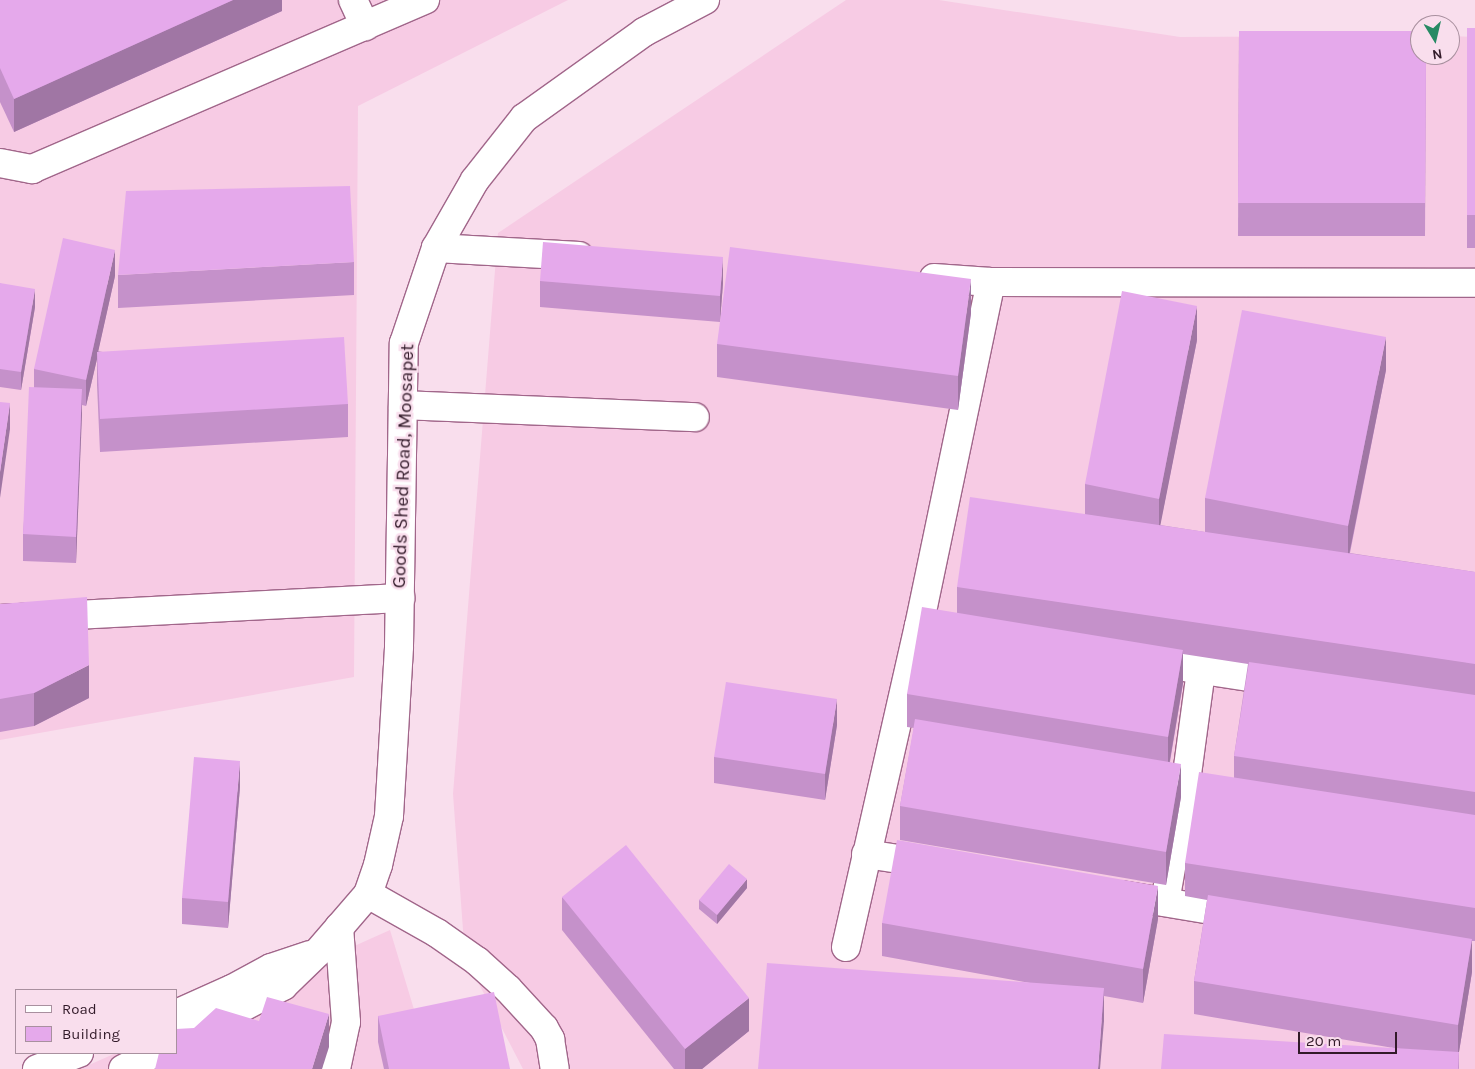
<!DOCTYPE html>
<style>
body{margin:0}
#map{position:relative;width:1475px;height:1069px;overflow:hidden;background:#f9deed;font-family:Karla,sans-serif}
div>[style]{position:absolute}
.built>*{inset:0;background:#f7cbe4}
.roads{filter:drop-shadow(1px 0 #a1668a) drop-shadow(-1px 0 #a1668a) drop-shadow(0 1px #a1668a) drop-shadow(0 -1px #a1668a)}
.minor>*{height:28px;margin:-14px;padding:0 14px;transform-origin:14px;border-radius:14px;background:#fff}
.wall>*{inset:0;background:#c591ca}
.shaded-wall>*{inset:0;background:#a076a4}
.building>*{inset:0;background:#e5a9eb}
span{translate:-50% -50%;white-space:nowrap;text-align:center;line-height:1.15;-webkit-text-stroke:5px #f9deed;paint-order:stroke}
.street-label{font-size:19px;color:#321a29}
.legend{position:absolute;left:15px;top:989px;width:162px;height:65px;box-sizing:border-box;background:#f9deed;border:1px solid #a9909f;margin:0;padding:6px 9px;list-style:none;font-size:15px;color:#321a29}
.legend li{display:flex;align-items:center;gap:10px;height:25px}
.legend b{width:25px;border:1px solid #a9909f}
.north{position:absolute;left:1410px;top:15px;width:50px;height:50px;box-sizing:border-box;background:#f9deed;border:1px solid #a9909f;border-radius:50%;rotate:171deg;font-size:14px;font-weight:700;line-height:20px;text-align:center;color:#321a29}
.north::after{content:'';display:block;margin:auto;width:18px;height:22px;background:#278a64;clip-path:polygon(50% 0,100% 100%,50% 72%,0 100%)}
.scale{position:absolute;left:1298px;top:1032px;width:99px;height:22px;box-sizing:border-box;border:2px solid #321a29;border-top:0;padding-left:6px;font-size:15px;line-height:18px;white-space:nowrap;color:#321a29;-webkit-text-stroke:4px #f9deed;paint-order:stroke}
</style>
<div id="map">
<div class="built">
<i style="clip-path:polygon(0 0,568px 0,358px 106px,354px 677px,0 740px)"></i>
<i style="clip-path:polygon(846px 0,939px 0,1180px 37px,1420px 36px,1420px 55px,1450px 55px,1450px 36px,1475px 37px,1475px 1069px,523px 1069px,465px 957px,453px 794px,498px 233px)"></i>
<i style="clip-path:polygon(390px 930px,432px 1069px,80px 1069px,116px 1053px,176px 1053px,176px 1026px)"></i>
</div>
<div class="roads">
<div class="minor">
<i style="left:353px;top:0;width:29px;rotate:65deg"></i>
<i style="left:0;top:163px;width:33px;rotate:11deg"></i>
<i style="left:32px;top:169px;width:428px;rotate:-23.3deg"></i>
<i style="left:436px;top:248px;width:143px;rotate:3.2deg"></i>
<i style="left:934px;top:278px;width:57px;rotate:4deg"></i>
<i style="left:991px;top:282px;width:484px;rotate:0.1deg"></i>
<i style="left:403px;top:405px;width:292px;rotate:2.4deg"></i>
<i style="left:0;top:619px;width:401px;rotate:-3deg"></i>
<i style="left:919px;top:626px;width:351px;rotate:-78.2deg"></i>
<i style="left:1145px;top:661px;width:140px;rotate:8.7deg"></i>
<i style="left:1144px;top:782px;width:89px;rotate:9.7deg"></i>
<i style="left:866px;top:854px;width:66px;rotate:8.7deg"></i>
<i style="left:368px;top:894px;width:79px;rotate:29.5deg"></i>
<i style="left:437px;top:933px;width:49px;rotate:35deg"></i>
<i style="left:477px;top:961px;width:42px;rotate:42.1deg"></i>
<i style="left:508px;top:989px;width:53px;rotate:47.3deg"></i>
<i style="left:544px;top:1028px;width:13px;rotate:61deg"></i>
<i style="left:550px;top:1039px;width:30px;rotate:81deg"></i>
<i style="left:1121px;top:895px;width:123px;rotate:9.4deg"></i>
<i style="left:1165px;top:902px;width:115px;rotate:-80deg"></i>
<i style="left:1185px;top:789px;width:120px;rotate:-82.3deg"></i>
<i style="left:846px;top:947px;width:329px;rotate:-77.2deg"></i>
<i style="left:919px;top:626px;width:33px;rotate:9deg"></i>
<i style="left:176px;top:1014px;width:61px;rotate:-24.1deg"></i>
<i style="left:232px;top:989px;width:44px;rotate:-28.3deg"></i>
<i style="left:271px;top:968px;width:41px;rotate:-18.4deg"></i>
<i style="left:176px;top:1042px;width:121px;rotate:-27.6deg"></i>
<i style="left:283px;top:986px;width:49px;rotate:-44.2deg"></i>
<i style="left:318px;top:952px;width:77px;rotate:-49.2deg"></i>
<i style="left:368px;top:894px;width:31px;rotate:-71deg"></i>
<i style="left:378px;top:865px;width:50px;rotate:-77.3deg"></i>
<i style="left:389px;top:816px;width:170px;rotate:-86.6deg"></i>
<i style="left:399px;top:646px;width:303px;rotate:-89.1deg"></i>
<i style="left:404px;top:343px;width:100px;rotate:-71.4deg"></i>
<i style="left:436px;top:248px;width:78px;rotate:-60.2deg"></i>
<i style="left:475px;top:180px;width:79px;rotate:-51.7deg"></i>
<i style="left:524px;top:118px;width:148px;rotate:-35.6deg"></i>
<i style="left:644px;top:32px;width:69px;rotate:-27.7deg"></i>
<i style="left:37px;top:1069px;width:45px;rotate:-20.9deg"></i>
<i style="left:123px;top:1069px;width:36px;rotate:-27deg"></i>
<i style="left:336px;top:1069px;width:48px;rotate:-78deg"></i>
<i style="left:346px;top:1022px;width:95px;rotate:-94.2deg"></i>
</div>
</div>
<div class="wall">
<i style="clip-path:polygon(0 0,282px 0,282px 11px,14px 132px,0 102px)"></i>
<i style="clip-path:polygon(1467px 28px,1475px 28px,1475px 248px,1467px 248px)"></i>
<i style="clip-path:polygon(1239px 31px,1426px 55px,1425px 236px,1238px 236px)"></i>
<i style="clip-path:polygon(354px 262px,354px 295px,118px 308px,118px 275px)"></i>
<i style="clip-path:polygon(115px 276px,98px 351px,348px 404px,348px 437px,100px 452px,97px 385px,97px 359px,86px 406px,82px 405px,76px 563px,23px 561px,23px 534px,34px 387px,34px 369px)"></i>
<i style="clip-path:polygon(540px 281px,723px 283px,720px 322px,540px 307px)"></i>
<i style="clip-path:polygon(0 283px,35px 307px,21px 390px,0 387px)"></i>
<i style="clip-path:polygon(971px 313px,958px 410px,717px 377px,717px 344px)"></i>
<i style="clip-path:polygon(1197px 340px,1160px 525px,1205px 532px,1205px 498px,1386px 370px,1350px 553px,1475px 572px,1475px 941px,1472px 941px,1472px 972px,1459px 1052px,1459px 1069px,1400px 1049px,1194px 1014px,1194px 981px,1207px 900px,1185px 896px,1185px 863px,1234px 778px,1234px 756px,1248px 664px,1183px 654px,1183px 683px,1170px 762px,1181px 797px,1166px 885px,900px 840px,900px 806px,914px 728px,907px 727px,907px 694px,957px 613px,957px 587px,1085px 514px,1085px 484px)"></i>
<i style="clip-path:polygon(0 604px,89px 698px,34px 726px,0 732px)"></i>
<i style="clip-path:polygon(837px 725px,825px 800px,714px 783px,714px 757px)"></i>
<i style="clip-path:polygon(240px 787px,228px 928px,182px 924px,182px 898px)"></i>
<i style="clip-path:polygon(747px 888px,717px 924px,699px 909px,699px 900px)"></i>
<i style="clip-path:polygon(562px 897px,749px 1031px,702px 1069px,674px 1069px,562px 930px)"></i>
<i style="clip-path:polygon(1158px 919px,1143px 1003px,1104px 996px,1104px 1021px,1030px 983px,882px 956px,882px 923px)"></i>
<i style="clip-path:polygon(378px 1016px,510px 1069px,384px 1069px,378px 1042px)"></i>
</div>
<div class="shaded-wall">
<i style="clip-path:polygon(233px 0,282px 0,282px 11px,14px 132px,14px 99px)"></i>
<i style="clip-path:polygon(115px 250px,115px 276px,97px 357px,97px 352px,97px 359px,86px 406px,86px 380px)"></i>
<i style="clip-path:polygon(723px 257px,723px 283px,720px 322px,720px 296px)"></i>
<i style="clip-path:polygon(971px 279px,971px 313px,958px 410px,958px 376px)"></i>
<i style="clip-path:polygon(35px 289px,35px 307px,21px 390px,21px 372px)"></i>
<i style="clip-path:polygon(1197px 306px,1197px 340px,1159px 532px,1159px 499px)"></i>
<i style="clip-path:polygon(1386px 337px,1386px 370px,1348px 560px,1348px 526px)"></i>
<i style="clip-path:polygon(82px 389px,82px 415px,76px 563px,76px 537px)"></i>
<i style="clip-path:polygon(10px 403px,10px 429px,0 498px,0 472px)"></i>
<i style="clip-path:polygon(1183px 650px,1183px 683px,1168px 771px,1168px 737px)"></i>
<i style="clip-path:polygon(89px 665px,89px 698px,34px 726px,34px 693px)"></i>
<i style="clip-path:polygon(837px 699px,837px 725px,825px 800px,825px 774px)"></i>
<i style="clip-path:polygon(240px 761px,240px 787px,228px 928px,228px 902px)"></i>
<i style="clip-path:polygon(1181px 764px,1181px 797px,1166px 885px,1166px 852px)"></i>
<i style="clip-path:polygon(747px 879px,747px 888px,717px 924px,717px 915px)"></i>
<i style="clip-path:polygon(1158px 886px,1158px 919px,1143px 1003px,1143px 969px)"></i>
<i style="clip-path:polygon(1472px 939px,1472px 972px,1458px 1058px,1458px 1025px)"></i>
<i style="clip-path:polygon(1104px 988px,1104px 1021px,1100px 1069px,1098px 1069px)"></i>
<i style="clip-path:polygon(749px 998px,749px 1031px,702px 1069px,685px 1069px,685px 1049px)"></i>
<i style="clip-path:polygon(329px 1014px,329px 1047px,322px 1069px,312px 1069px)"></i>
</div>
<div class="building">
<i style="clip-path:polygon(0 0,233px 0,14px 99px,0 68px)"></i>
<i style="clip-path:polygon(1467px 28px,1475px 28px,1475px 215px,1467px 215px)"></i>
<i style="clip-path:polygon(1239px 31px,1420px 31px,1420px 55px,1426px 55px,1425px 203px,1238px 203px)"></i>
<i style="clip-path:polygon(350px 186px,354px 262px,118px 275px,126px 191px)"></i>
<i style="clip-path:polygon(63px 238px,115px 250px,86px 380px,34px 369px)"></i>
<i style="clip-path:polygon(543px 242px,723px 257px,720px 296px,540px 281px)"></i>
<i style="clip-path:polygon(730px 247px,971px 279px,958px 376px,717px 344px)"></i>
<i style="clip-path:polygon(0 283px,35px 289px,21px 372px,0 369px)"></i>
<i style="clip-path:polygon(1122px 291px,1197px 306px,1159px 499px,1085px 484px)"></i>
<i style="clip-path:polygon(1242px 310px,1386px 337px,1348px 526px,1205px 498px)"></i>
<i style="clip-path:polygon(344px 337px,348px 404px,100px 419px,97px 352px)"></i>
<i style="clip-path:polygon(29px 387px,82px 389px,76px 537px,23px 534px)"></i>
<i style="clip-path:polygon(0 402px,10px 403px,0 472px)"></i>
<i style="clip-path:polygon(970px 497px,1475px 572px,1475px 664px,957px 587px)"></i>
<i style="clip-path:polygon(87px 597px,89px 665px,34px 693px,0 699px,0 604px)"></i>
<i style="clip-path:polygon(922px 607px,1183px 650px,1168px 737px,907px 694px)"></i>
<i style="clip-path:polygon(1249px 662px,1475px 695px,1475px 792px,1234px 756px)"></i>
<i style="clip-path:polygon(726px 682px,837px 699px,825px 774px,714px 757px)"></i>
<i style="clip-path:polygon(915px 719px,1181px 764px,1166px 852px,900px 806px)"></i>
<i style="clip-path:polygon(194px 757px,240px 761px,228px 902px,182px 898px)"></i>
<i style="clip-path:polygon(1199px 772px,1475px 815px,1475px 908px,1185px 863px)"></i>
<i style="clip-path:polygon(897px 840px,1158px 886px,1143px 969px,882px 923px)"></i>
<i style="clip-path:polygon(626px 845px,749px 998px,685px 1049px,562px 897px)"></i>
<i style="clip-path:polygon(729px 864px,747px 879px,717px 915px,699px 900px)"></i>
<i style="clip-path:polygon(1208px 895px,1472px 939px,1458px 1025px,1194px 981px)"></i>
<i style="clip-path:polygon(767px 963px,1104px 988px,1098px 1069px,758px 1069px)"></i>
<i style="clip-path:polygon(494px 992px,510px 1069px,389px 1069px,378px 1016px)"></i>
<i style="clip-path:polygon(267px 997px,329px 1014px,312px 1069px,155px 1069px,159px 1053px,176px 1053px,176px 1029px,194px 1028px,216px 1008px,259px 1021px)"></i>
<i style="clip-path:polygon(1164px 1034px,1459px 1052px,1458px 1069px,1161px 1069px)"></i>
</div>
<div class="street-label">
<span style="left:404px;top:466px;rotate:-88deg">Goods Shed Road, Moosapet</span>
</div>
<ul class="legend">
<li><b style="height:6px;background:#fff"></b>Road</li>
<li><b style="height:14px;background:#e5a9eb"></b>Building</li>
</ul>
<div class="north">N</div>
<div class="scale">20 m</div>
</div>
